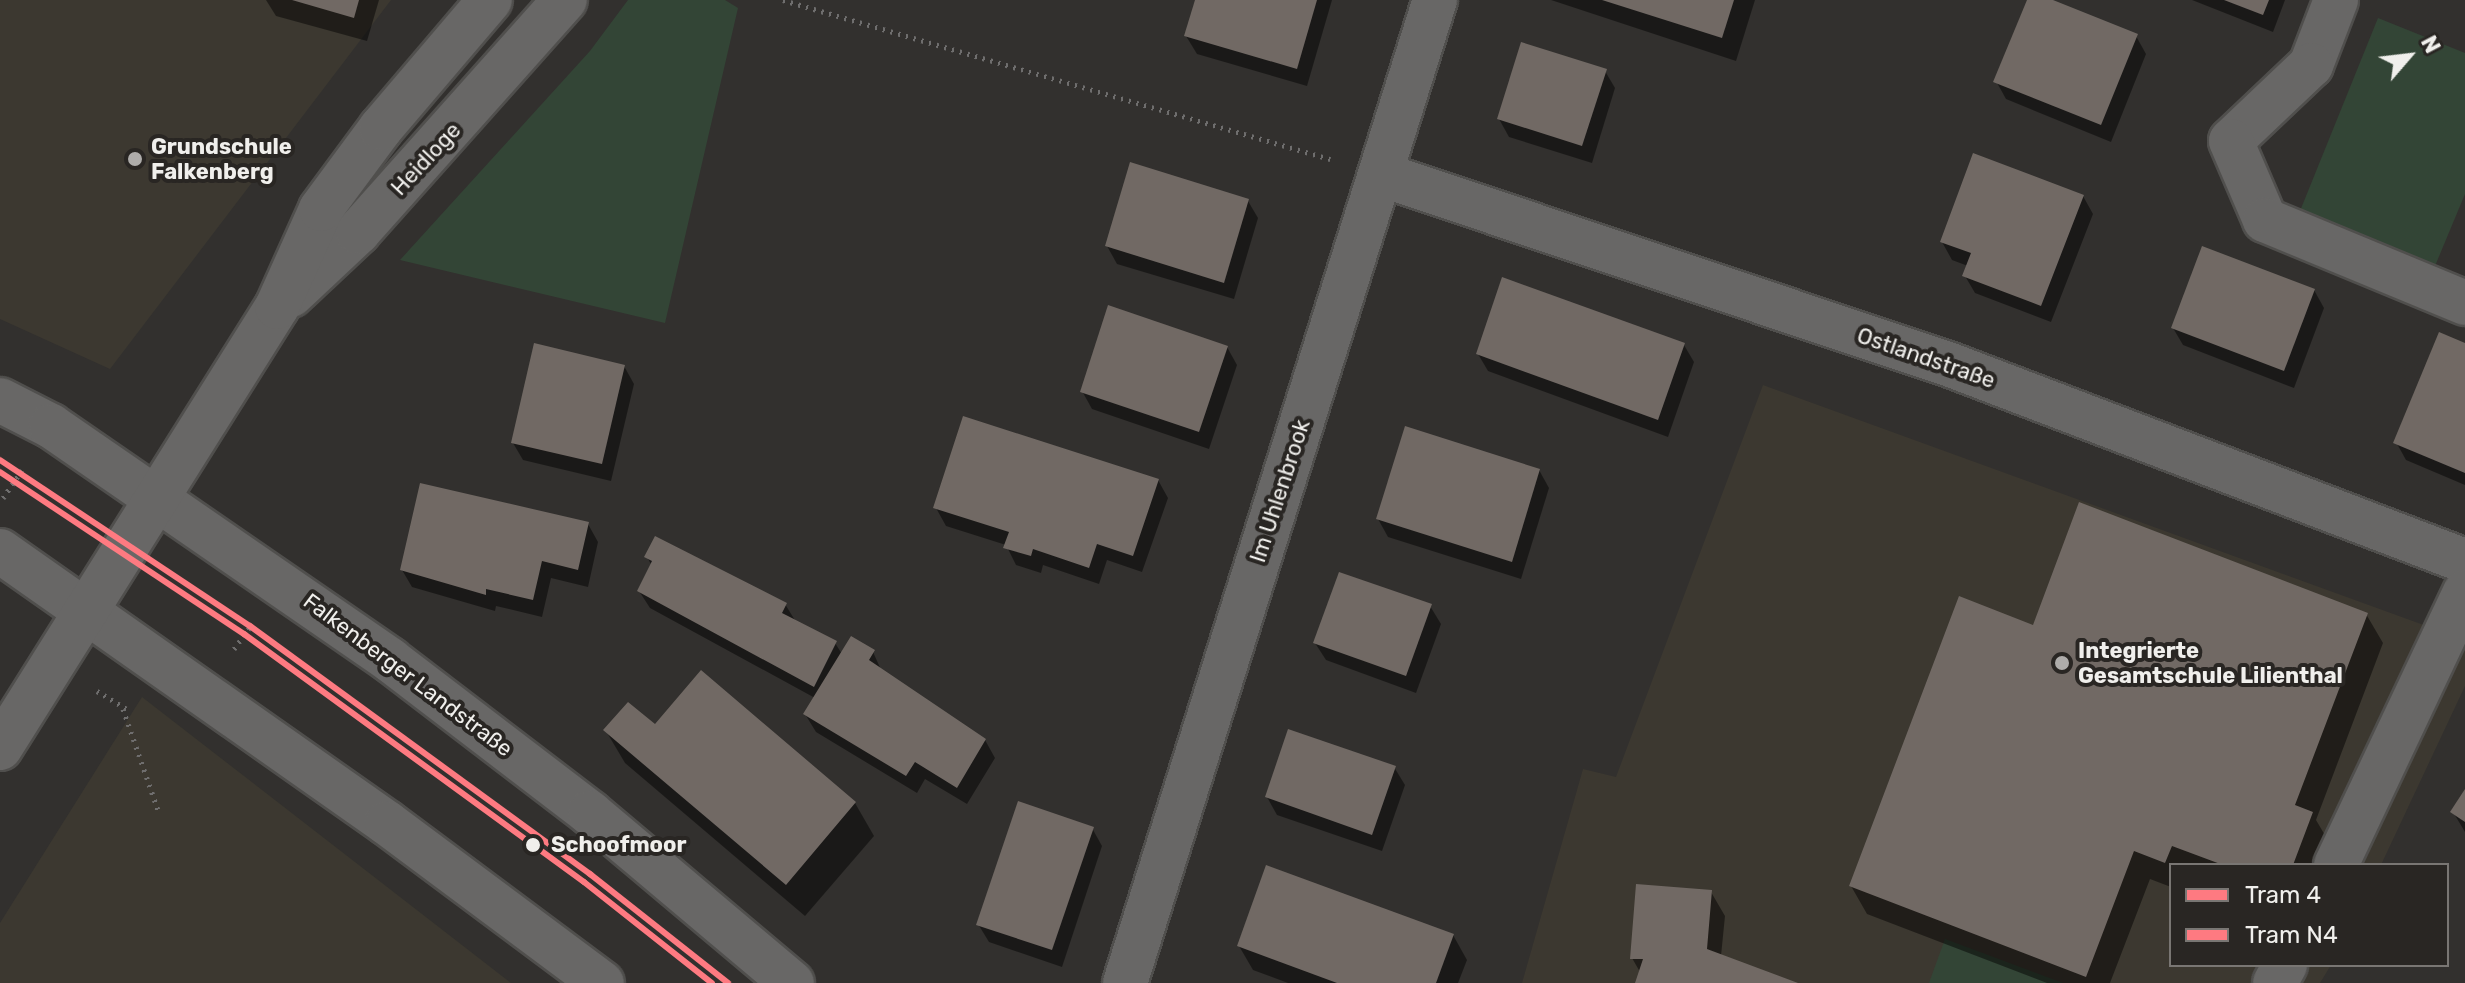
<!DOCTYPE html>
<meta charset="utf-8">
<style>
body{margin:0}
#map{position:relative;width:2465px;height:983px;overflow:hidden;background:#32302e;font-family:Rubik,sans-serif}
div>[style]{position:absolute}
.built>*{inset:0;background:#3c3830}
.green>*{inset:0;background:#334536}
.shadow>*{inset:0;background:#0007}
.building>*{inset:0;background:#716964}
.path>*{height:5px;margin-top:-2.5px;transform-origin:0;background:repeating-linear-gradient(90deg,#6f6e6e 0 2px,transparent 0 8px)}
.roads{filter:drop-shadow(2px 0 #504f4d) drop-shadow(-2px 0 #504f4d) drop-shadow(0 2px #504f4d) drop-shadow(0 -2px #504f4d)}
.minor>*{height:44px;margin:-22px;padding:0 22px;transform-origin:22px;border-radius:22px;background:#686766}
.tram-1>*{height:6px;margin:-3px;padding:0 3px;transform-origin:3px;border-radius:3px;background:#fe7a81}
.tram-2>*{height:6px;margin:-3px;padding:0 3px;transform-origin:3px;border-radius:3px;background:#fe7a81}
.dots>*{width:22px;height:22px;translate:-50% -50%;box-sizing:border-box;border:4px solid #292623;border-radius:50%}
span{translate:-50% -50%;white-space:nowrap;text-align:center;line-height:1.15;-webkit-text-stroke:8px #292623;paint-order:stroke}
.poi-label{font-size:22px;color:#f0efec;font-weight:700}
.left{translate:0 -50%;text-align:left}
.street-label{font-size:22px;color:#f0efec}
.stop-label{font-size:22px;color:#f0efec;font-weight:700}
.legend{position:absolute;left:2169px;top:863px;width:280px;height:104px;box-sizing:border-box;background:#292623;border:2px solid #797673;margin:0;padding:10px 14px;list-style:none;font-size:24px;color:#f0efec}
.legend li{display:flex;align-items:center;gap:16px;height:40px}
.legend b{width:40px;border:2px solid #797673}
.north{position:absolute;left:2369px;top:16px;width:80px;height:80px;-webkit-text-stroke:6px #292623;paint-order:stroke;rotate:62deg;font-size:22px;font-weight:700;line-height:32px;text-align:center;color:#f0efec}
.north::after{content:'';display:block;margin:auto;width:28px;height:36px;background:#f0efec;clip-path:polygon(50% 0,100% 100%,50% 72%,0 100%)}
</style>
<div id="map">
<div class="built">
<i style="clip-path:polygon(0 0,391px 0,110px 369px,0 319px)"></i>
<i style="clip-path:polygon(1763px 385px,2465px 640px,2465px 686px,2381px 865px,2171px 865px,2171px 965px,2331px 965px,2320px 983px,1522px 983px,1583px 769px,1616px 777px)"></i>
<i style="clip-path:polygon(142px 697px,511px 983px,0 983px,0 923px)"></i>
</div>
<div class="green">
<i style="clip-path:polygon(628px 0,725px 0,738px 8px,665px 323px,400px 260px,590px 51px)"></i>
<i style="clip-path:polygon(2378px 18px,2465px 53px,2465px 194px,2435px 266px,2300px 211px)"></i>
<i style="clip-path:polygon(1945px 939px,2063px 983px,1929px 983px)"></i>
</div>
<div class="shadow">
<i style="clip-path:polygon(266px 0,379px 0,367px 41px,276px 16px)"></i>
<i style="clip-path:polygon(1197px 0,1332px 0,1307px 86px,1197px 54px,1186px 36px)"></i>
<i style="clip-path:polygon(1551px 0,1755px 0,1736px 61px)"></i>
<i style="clip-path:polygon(2029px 0,2048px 0,2136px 36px,2146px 54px,2111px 142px,2006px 99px,1996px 81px)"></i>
<i style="clip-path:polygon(2192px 0,2285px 0,2273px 32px)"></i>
<i style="clip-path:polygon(1605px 71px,1615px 88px,1592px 163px,1509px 137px,1499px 119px)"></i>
<i style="clip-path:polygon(2083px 196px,2093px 214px,2051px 322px,1975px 293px,1965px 276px,1968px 266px,1952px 260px,1942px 242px)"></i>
<i style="clip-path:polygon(1248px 201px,1258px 218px,1234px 299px,1117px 264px,1107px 246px)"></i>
<i style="clip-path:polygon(2314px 290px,2324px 308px,2294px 388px,2183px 345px,2173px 328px)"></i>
<i style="clip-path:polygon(1684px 345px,1694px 362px,1668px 437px,1488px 371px,1478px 354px)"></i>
<i style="clip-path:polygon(2465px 345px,2465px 485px,2406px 460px,2396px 442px)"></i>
<i style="clip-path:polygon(1227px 347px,1237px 365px,1209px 449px,1092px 409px,1082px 391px)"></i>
<i style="clip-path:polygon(624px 366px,634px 384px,611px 481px,523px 460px,513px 443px)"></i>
<i style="clip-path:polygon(1539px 470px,1549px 488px,1521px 579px,1388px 537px,1378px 519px)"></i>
<i style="clip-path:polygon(1158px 480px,1168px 498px,1142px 572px,1107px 560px,1099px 584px,1043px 565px,1041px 573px,1016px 565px,1006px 545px,946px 526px,936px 508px)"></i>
<i style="clip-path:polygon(588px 524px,598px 542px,588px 587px,551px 578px,542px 617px,496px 606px,495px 611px,412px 587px,402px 570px)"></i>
<i style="clip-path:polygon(647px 557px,785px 604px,796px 622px,835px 643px,842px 654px,873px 652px,882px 672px,985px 740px,995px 758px,967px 804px,925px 779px,917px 793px,816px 732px,805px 714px,815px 698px,650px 608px,639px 591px,652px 566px)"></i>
<i style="clip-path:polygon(1430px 606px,1441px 624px,1416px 693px,1326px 660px,1315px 643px)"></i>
<i style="clip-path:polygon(2366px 614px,2383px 643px,2316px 820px,2329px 842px,2320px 865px,2171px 865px,2171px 887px,2150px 879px,2110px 983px,2047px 983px,1867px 914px,1851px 886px,2034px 627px)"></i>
<i style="clip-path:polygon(655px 727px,855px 803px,874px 836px,805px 916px,625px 763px,606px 731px)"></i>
<i style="clip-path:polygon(1394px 767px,1405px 785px,1382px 851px,1277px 815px,1267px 797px)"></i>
<i style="clip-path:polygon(2465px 793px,2465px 832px,2453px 812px)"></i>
<i style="clip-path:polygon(1092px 828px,1102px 846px,1062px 967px,989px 942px,978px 924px)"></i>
<i style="clip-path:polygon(1711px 892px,1725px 916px,1721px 956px,1793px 983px,1637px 983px,1640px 972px,1632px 958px)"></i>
<i style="clip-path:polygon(1453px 935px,1467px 960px,1458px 983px,1288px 983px,1253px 970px,1239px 946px)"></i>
</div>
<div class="building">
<i style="clip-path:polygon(292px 0,359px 0,354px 18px)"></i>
<i style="clip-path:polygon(1195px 0,1317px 0,1297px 69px,1184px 36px)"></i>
<i style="clip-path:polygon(1602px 0,1734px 0,1722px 38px)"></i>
<i style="clip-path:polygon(2027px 0,2053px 0,2138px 34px,2101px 125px,1993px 82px)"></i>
<i style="clip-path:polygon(2224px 0,2269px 0,2263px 15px)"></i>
<i style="clip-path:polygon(1521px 42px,1607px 69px,1582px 146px,1497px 119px)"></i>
<i style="clip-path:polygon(1973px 153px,2084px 195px,2041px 306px,1962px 276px,1971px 253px,1940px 242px)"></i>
<i style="clip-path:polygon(1130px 162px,1249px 199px,1224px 283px,1105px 246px)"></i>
<i style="clip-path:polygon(2202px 246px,2315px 289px,2284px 371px,2171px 328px)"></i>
<i style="clip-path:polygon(1502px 277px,1685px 343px,1658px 420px,1476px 354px)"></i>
<i style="clip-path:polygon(1108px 305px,1228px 346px,1199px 432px,1080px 392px)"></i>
<i style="clip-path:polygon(2439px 332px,2465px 343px,2465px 473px,2393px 443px)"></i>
<i style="clip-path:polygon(534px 343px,625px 365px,602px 464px,511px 443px)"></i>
<i style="clip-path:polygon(963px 416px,1159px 479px,1133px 556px,1097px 544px,1089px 568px,1033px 549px,1031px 556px,1003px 548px,1009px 532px,933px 508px)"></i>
<i style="clip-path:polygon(1405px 426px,1540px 469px,1512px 562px,1376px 519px)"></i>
<i style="clip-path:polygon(420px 483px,589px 522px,578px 570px,542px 561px,533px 600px,486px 589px,486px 595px,400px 570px)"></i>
<i style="clip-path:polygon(2079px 502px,2368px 613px,2295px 805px,2313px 812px,2293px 865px,2223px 865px,2172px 846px,2165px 863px,2134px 851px,2086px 977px,1849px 886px,1959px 596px,2033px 625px)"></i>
<i style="clip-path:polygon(655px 536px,787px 603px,782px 613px,837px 641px,814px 687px,637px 591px,652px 561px,644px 557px)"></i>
<i style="clip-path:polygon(1339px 572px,1432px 604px,1406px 676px,1313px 643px)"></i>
<i style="clip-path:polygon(851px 636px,875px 650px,869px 660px,986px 739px,957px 788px,915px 762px,906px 776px,803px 714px)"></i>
<i style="clip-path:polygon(701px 670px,856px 802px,786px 885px,603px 730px,628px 702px,655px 724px)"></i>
<i style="clip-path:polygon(1288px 729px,1396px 766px,1372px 835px,1265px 797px)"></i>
<i style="clip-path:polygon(2465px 789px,2465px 822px,2450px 812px)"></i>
<i style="clip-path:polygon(1018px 801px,1094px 827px,1052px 950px,976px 925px)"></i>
<i style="clip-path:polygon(1266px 865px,1454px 934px,1436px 983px,1337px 983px,1237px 946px)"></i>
<i style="clip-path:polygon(1636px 884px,1712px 890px,1707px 949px,1798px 983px,1635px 983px,1643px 959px,1630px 959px)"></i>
</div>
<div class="path">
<i style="left:783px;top:0;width:570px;rotate:16.21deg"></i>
<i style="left:3px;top:498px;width:34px;rotate:-56deg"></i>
<i style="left:234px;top:649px;width:26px;rotate:-54deg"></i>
<i style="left:97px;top:691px;width:37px;rotate:31deg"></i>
<i style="left:123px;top:709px;width:107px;rotate:70.9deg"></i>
</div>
<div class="roads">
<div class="minor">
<i style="left:2336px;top:0;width:70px;rotate:111deg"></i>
<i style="left:2311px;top:65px;width:110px;rotate:136.5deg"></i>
<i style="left:2231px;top:141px;width:86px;rotate:66.7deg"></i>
<i style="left:2265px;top:220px;width:217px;rotate:22.5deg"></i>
<i style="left:1380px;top:174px;width:599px;rotate:18.5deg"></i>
<i style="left:1948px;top:364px;width:553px;rotate:20.86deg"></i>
<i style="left:291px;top:295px;width:92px;rotate:-43.2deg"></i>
<i style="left:358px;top:232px;width:311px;rotate:-48.3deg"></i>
<i style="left:0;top:400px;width:57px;rotate:27deg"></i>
<i style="left:51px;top:426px;width:412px;rotate:34.6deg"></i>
<i style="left:390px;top:660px;width:252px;rotate:37.4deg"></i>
<i style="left:590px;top:813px;width:264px;rotate:40.1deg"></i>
<i style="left:0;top:551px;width:473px;rotate:35.1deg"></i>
<i style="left:387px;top:823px;width:268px;rotate:36.7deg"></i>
<i style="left:0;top:748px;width:521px;rotate:-57.87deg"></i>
<i style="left:277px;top:307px;width:107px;rotate:-65.8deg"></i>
<i style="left:321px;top:209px;width:101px;rotate:-53.5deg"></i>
<i style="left:381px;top:128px;width:168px;rotate:-49.6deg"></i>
<i style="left:2336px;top:865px;width:302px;rotate:-64.7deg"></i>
<i style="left:1125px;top:983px;width:1031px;rotate:-72.5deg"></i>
<i style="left:2275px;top:983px;width:21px;rotate:-61deg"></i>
</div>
</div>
<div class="tram-1">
<i style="left:0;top:460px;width:300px;rotate:33.6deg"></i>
<i style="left:250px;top:626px;width:421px;rotate:36.1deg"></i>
<i style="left:590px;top:874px;width:176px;rotate:38.3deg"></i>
</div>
<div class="tram-2">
<i style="left:0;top:472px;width:293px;rotate:33.6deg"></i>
<i style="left:244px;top:634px;width:421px;rotate:36.1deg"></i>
<i style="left:584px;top:882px;width:163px;rotate:38.3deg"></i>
</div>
<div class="dots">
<i style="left:135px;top:159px;background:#aeacaa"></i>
<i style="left:2062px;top:663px;background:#aeacaa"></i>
<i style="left:533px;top:845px;background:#f0efec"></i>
</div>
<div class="poi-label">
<span class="left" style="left:151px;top:159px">Grundschule<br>Falkenberg</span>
<span class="left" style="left:2078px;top:663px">Integrierte<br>Gesamtschule Lilienthal</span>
</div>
<div class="street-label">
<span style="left:426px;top:159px;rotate:-47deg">Heidloge</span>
<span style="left:1926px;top:358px;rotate:19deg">Ostlandstraße</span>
<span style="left:1280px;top:491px;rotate:-72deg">Im Uhlenbrook</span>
<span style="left:408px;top:675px;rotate:37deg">Falkenberger Landstraße</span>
</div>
<div class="stop-label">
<span class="left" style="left:551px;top:845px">Schoofmoor</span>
</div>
<ul class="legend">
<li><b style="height:10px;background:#fe7a81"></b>Tram 4</li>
<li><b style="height:10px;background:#fe7a81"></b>Tram N4</li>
</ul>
<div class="north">N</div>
</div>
